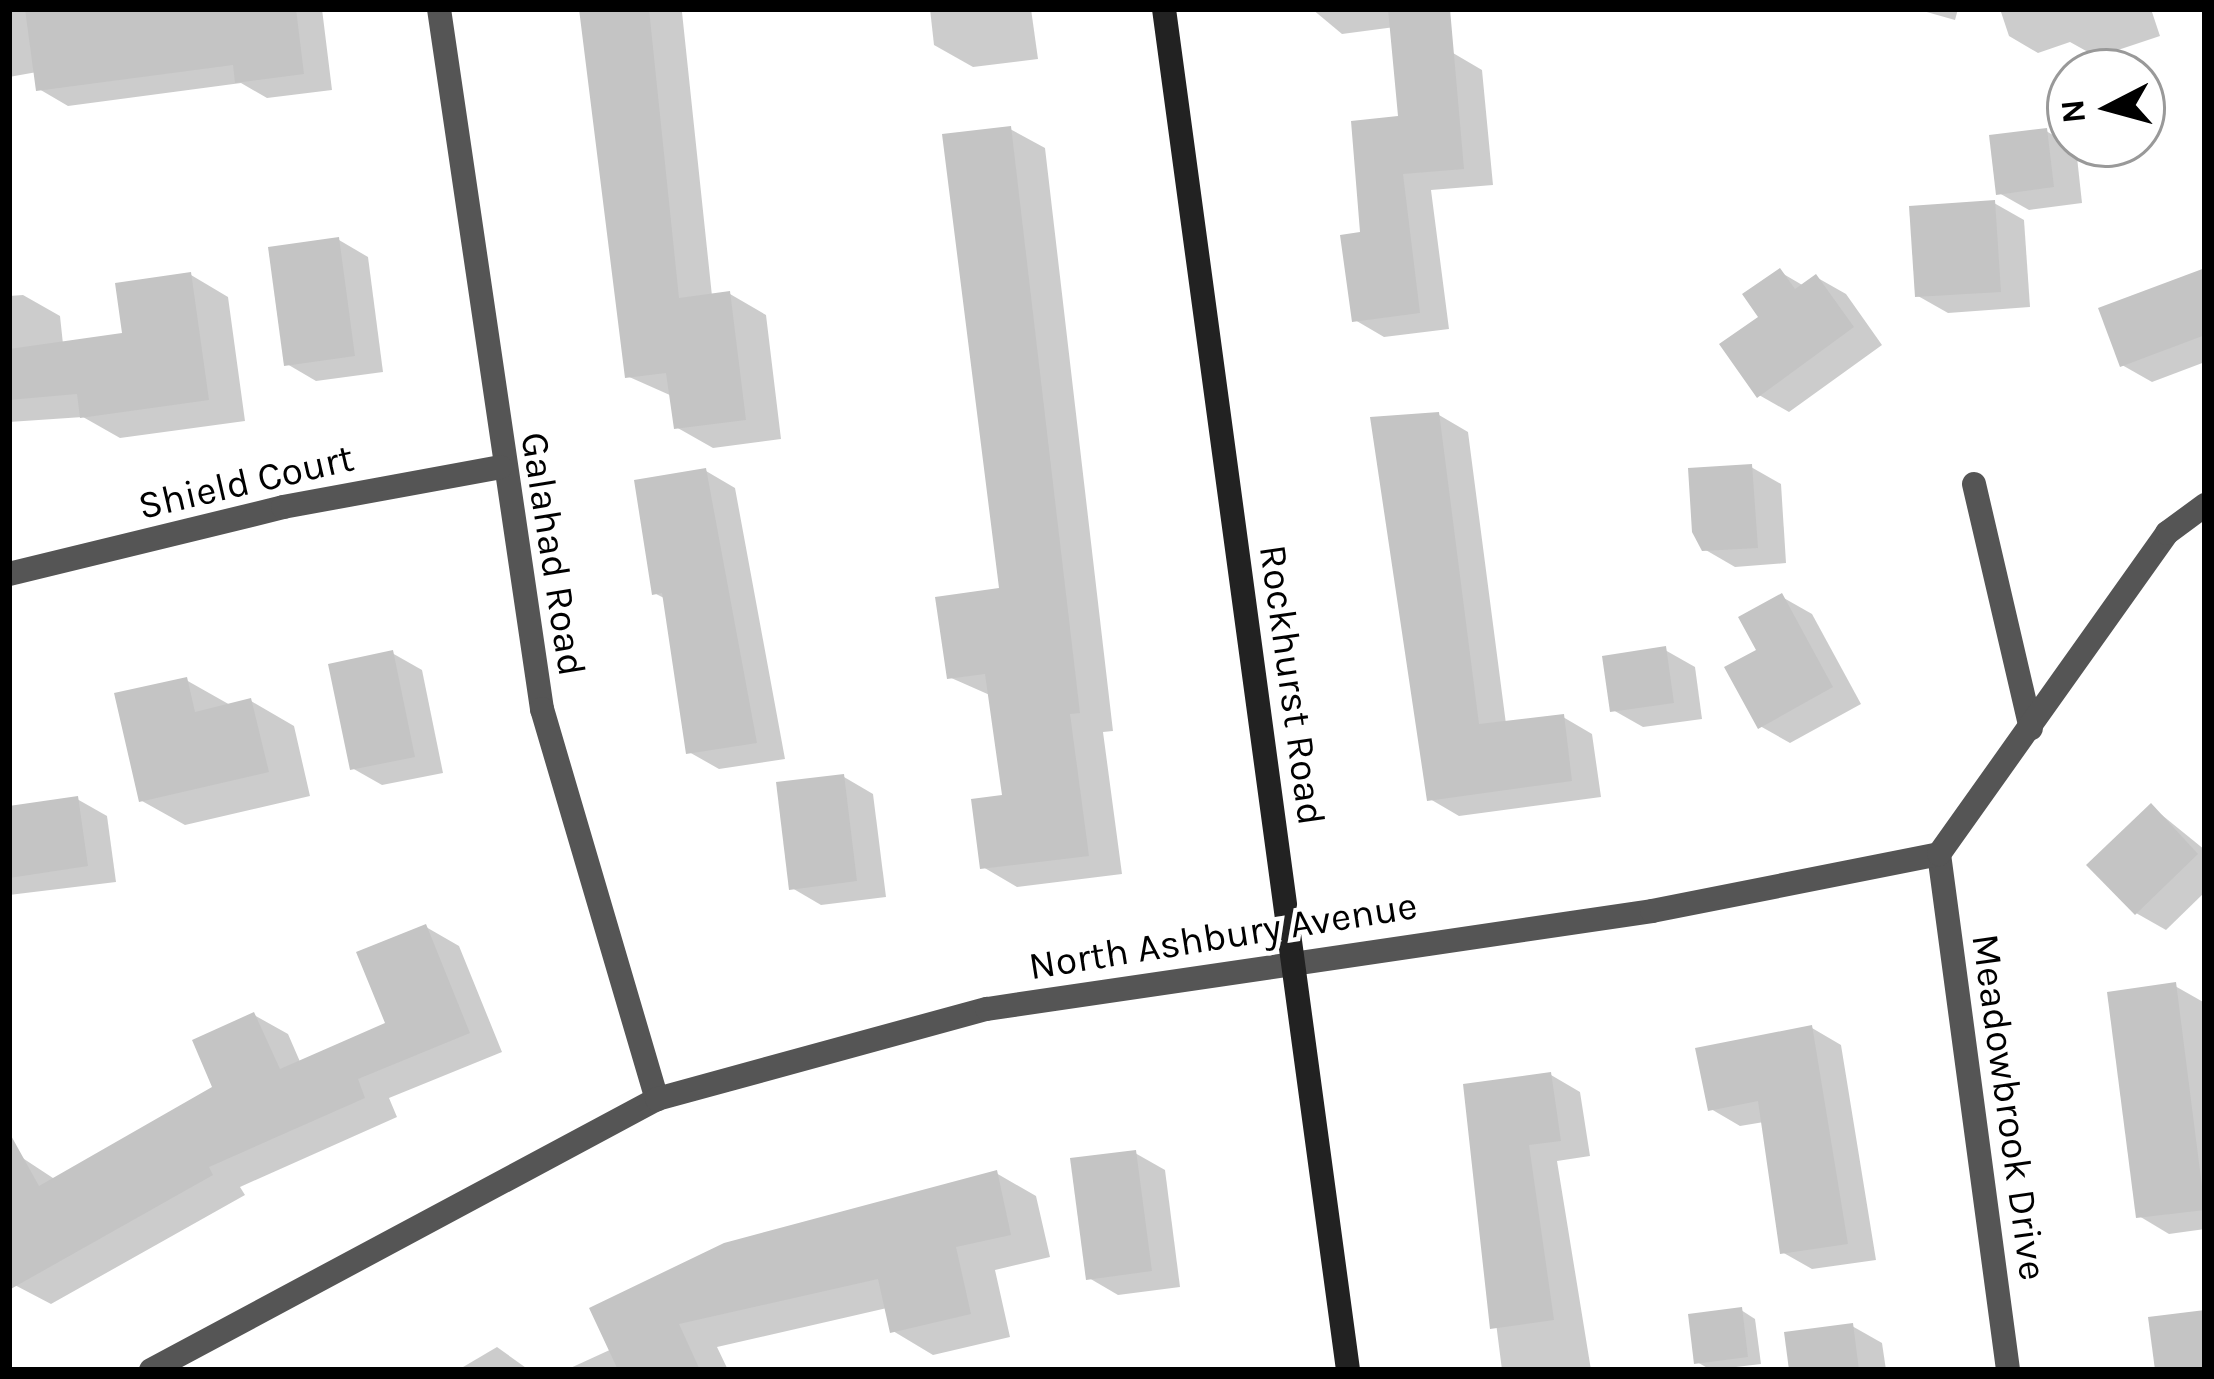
<!DOCTYPE html>
<style>
body{margin:0}
#map{position:relative;width:2214px;height:1379px;overflow:hidden;background:#fff;font-family:Karla,sans-serif}
div>[style]{position:absolute}
.shadow>*{inset:0;background:#0003}
.building>*{inset:0;background:#c4c4c4}
.street>*{height:24px;margin:-12px;padding:0 12px;transform-origin:12px;border-radius:12px;background:#555}
.secondary>*{height:24px;margin:-12px;padding:0 12px;transform-origin:12px;border-radius:12px;background:#222}
span{translate:-50% -50%;white-space:nowrap;text-align:center;line-height:1.15;-webkit-text-stroke:9px #fff;paint-order:stroke}
.street-label{font-size:39px;color:#000}
.frame{position:absolute;inset:0;border:12px solid #000;pointer-events:none}
.north{position:absolute;left:2046px;top:48px;width:120px;height:120px;box-sizing:border-box;background:#fff;border:3px solid #999;border-radius:50%;rotate:264deg;font-size:33px;font-weight:700;line-height:48px;text-align:center;color:#000}
.north::after{content:'';display:block;margin:auto;width:42px;height:54px;background:#000;clip-path:polygon(50% 0,100% 100%,50% 72%,0 100%)}
</style>
<div id="map">
<div class="shadow">
<i style="clip-path:polygon(9px 9px,322px 9px,332px 90px,267px 98px,241px 83px,68px 106px,39px 89px,37px 72px,9px 77px)"></i>
<i style="clip-path:polygon(582px 9px,682px 12px,712px 296px,730px 294px,766px 315px,781px 439px,713px 448px,676px 427px,672px 396px,627px 376px)"></i>
<i style="clip-path:polygon(930px 9px,1031px 9px,1038px 59px,973px 67px,934px 45px)"></i>
<i style="clip-path:polygon(1312px 9px,1408px 9px,1410px 25px,1342px 34px)"></i>
<i style="clip-path:polygon(1916px 9px,1958px 9px,1955px 20px)"></i>
<i style="clip-path:polygon(2000px 9px,2151px 9px,2160px 36px,2097px 57px,2070px 42px,2038px 53px,2009px 36px)"></i>
<i style="clip-path:polygon(1453px 53px,1482px 70px,1493px 185px,1431px 190px,1449px 329px,1384px 337px,1355px 320px,1363px 235px,1401px 119px)"></i>
<i style="clip-path:polygon(1010px 129px,1045px 148px,1113px 731px,1103px 732px,1122px 874px,1017px 887px,983px 867px,1006px 798px,992px 696px,949px 677px,1002px 591px)"></i>
<i style="clip-path:polygon(2046px 131px,2076px 148px,2082px 203px,2029px 210px,1999px 193px)"></i>
<i style="clip-path:polygon(1994px 203px,2024px 220px,2030px 307px,1948px 313px,1918px 296px)"></i>
<i style="clip-path:polygon(339px 240px,368px 257px,383px 372px,316px 381px,287px 364px)"></i>
<i style="clip-path:polygon(1780px 272px,1804px 286px,1816px 277px,1846px 294px,1882px 345px,1789px 412px,1759px 395px,1762px 317px)"></i>
<i style="clip-path:polygon(2205px 272px,2205px 362px,2152px 382px,2122px 365px)"></i>
<i style="clip-path:polygon(191px 275px,228px 297px,245px 421px,120px 438px,83px 417px,9px 422px,9px 296px,23px 295px,60px 316px,63px 344px,126px 335px)"></i>
<i style="clip-path:polygon(1439px 415px,1468px 432px,1506px 724px,1563px 717px,1592px 734px,1601px 797px,1459px 816px,1430px 799px)"></i>
<i style="clip-path:polygon(1751px 467px,1781px 484px,1786px 563px,1735px 567px,1704px 549px)"></i>
<i style="clip-path:polygon(706px 471px,735px 488px,785px 759px,719px 769px,689px 752px,664px 598px,654px 593px)"></i>
<i style="clip-path:polygon(1782px 597px,1812px 614px,1861px 704px,1790px 743px,1760px 726px,1760px 651px)"></i>
<i style="clip-path:polygon(1665px 650px,1695px 667px,1702px 719px,1643px 727px,1613px 710px)"></i>
<i style="clip-path:polygon(392px 653px,422px 670px,443px 773px,382px 785px,352px 768px)"></i>
<i style="clip-path:polygon(186px 680px,232px 706px,251px 701px,294px 726px,310px 796px,185px 825px,142px 801px)"></i>
<i style="clip-path:polygon(844px 777px,873px 794px,886px 897px,821px 905px,792px 888px)"></i>
<i style="clip-path:polygon(77px 799px,107px 816px,116px 882px,9px 895px,9px 809px)"></i>
<i style="clip-path:polygon(2152px 807px,2205px 850px,2205px 892px,2166px 930px,2136px 913px)"></i>
<i style="clip-path:polygon(426px 927px,459px 946px,502px 1052px,389px 1098px,397px 1117px,240px 1187px,245px 1195px,51px 1304px,9px 1282px,9px 1164px,21px 1157px,56px 1180px,216px 1088px,254px 1015px,288px 1034px,301px 1064px,389px 1025px)"></i>
<i style="clip-path:polygon(2175px 986px,2205px 1003px,2205px 1229px,2169px 1234px,2139px 1216px)"></i>
<i style="clip-path:polygon(1812px 1028px,1841px 1045px,1876px 1260px,1812px 1269px,1782px 1252px,1764px 1122px,1740px 1126px,1711px 1109px)"></i>
<i style="clip-path:polygon(1551px 1075px,1580px 1092px,1590px 1156px,1557px 1161px,1591px 1370px,1502px 1370px,1466px 1087px)"></i>
<i style="clip-path:polygon(1135px 1153px,1165px 1170px,1180px 1287px,1118px 1295px,1089px 1278px)"></i>
<i style="clip-path:polygon(996px 1173px,1036px 1196px,1050px 1257px,995px 1270px,1010px 1337px,933px 1355px,893px 1331px,887px 1308px,717px 1347px,728px 1370px,566px 1370px)"></i>
<i style="clip-path:polygon(1741px 1310px,1755px 1319px,1761px 1364px,1711px 1370px,1697px 1362px)"></i>
<i style="clip-path:polygon(1852px 1326px,1882px 1343px,1886px 1370px,1793px 1370px)"></i>
<i style="clip-path:polygon(497px 1347px,529px 1370px,458px 1370px)"></i>
</div>
<div class="building">
<i style="clip-path:polygon(25px 9px,296px 9px,304px 74px,235px 83px,233px 65px,36px 91px)"></i>
<i style="clip-path:polygon(579px 9px,649px 9px,679px 298px,730px 291px,746px 420px,674px 429px,666px 373px,625px 378px)"></i>
<i style="clip-path:polygon(1388px 9px,1450px 9px,1464px 169px,1403px 174px,1420px 313px,1352px 322px,1340px 235px,1360px 232px,1351px 121px,1398px 116px)"></i>
<i style="clip-path:polygon(1011px 126px,1080px 713px,1070px 714px,1089px 856px,980px 869px,971px 799px,1002px 795px,985px 674px,947px 679px,935px 597px,999px 588px,942px 134px)"></i>
<i style="clip-path:polygon(2047px 128px,2054px 187px,1996px 195px,1989px 135px)"></i>
<i style="clip-path:polygon(1995px 200px,2001px 292px,1915px 297px,1909px 206px)"></i>
<i style="clip-path:polygon(339px 237px,355px 356px,284px 366px,268px 247px)"></i>
<i style="clip-path:polygon(1780px 268px,1795px 289px,1816px 274px,1854px 327px,1757px 398px,1719px 344px,1758px 317px,1742px 294px)"></i>
<i style="clip-path:polygon(2205px 268px,2205px 335px,2120px 367px,2098px 308px)"></i>
<i style="clip-path:polygon(191px 272px,209px 400px,80px 418px,77px 394px,9px 400px,9px 349px,122px 333px,115px 283px)"></i>
<i style="clip-path:polygon(1439px 412px,1479px 724px,1564px 714px,1572px 781px,1427px 801px,1370px 417px)"></i>
<i style="clip-path:polygon(1752px 464px,1758px 548px,1702px 551px,1692px 532px,1688px 468px)"></i>
<i style="clip-path:polygon(706px 468px,757px 743px,686px 754px,662px 593px,652px 595px,634px 480px)"></i>
<i style="clip-path:polygon(1782px 593px,1833px 687px,1758px 729px,1724px 667px,1756px 650px,1738px 617px)"></i>
<i style="clip-path:polygon(1666px 646px,1674px 703px,1610px 712px,1602px 656px)"></i>
<i style="clip-path:polygon(393px 650px,415px 757px,350px 770px,328px 664px)"></i>
<i style="clip-path:polygon(187px 677px,195px 712px,251px 698px,269px 772px,139px 802px,114px 693px)"></i>
<i style="clip-path:polygon(844px 774px,857px 881px,789px 890px,776px 782px)"></i>
<i style="clip-path:polygon(78px 796px,88px 866px,9px 878px,9px 806px)"></i>
<i style="clip-path:polygon(2151px 803px,2198px 854px,2135px 915px,2086px 865px)"></i>
<i style="clip-path:polygon(426px 924px,470px 1033px,358px 1079px,365px 1098px,209px 1167px,213px 1175px,9px 1290px,9px 1132px,39px 1186px,212px 1087px,192px 1040px,254px 1012px,280px 1069px,385px 1023px,356px 952px)"></i>
<i style="clip-path:polygon(2176px 982px,2205px 1210px,2136px 1218px,2107px 992px)"></i>
<i style="clip-path:polygon(1812px 1025px,1848px 1244px,1780px 1254px,1758px 1101px,1708px 1111px,1695px 1048px)"></i>
<i style="clip-path:polygon(1551px 1072px,1561px 1141px,1529px 1145px,1554px 1320px,1490px 1329px,1463px 1084px)"></i>
<i style="clip-path:polygon(1136px 1150px,1152px 1271px,1086px 1280px,1070px 1158px)"></i>
<i style="clip-path:polygon(997px 1170px,1011px 1235px,956px 1247px,971px 1314px,890px 1333px,878px 1279px,679px 1324px,700px 1370px,618px 1370px,589px 1308px,724px 1243px)"></i>
<i style="clip-path:polygon(1742px 1307px,1748px 1357px,1694px 1364px,1688px 1314px)"></i>
<i style="clip-path:polygon(2205px 1310px,2205px 1370px,2155px 1370px,2148px 1317px)"></i>
<i style="clip-path:polygon(1853px 1323px,1859px 1370px,1789px 1370px,1784px 1332px)"></i>
</div>
<div class="street">
<i style="left:439px;top:9px;width:708px;rotate:81.63deg"></i>
<i style="left:542px;top:709px;width:407px;rotate:73.6deg"></i>
<i style="left:1974px;top:484px;width:251px;rotate:76.9deg"></i>
<i style="left:9px;top:574px;width:282px;rotate:-13.7deg"></i>
<i style="left:283px;top:507px;width:221px;rotate:-10.4deg"></i>
<i style="left:1939px;top:854px;width:521px;rotate:82.38deg"></i>
<i style="left:151px;top:1370px;width:574px;rotate:-28.17deg"></i>
<i style="left:657px;top:1099px;width:342px;rotate:-15.3deg"></i>
<i style="left:987px;top:1009px;width:672px;rotate:-8.38deg"></i>
<i style="left:1652px;top:911px;width:293px;rotate:-11.2deg"></i>
<i style="left:1939px;top:854px;width:394px;rotate:-54.6deg"></i>
<i style="left:2167px;top:533px;width:47px;rotate:-36.4deg"></i>
</div>
<div class="secondary">
<i style="left:1164px;top:9px;width:1373px;rotate:82.3deg"></i>
</div>
<div class="street-label">
<span style="left:246px;top:482px;rotate:-13deg">Shield Court</span>
<span style="left:553px;top:554px;rotate:81deg">Galahad Road</span>
<span style="left:1292px;top:685px;rotate:82deg">Rockhurst Road</span>
<span style="left:1223px;top:936px;rotate:-9deg">North Ashbury Avenue</span>
<span style="left:2009px;top:1107px;rotate:82deg">Meadowbrook Drive</span>
</div>
<div class="frame"></div>
<div class="north">N</div>
</div>
